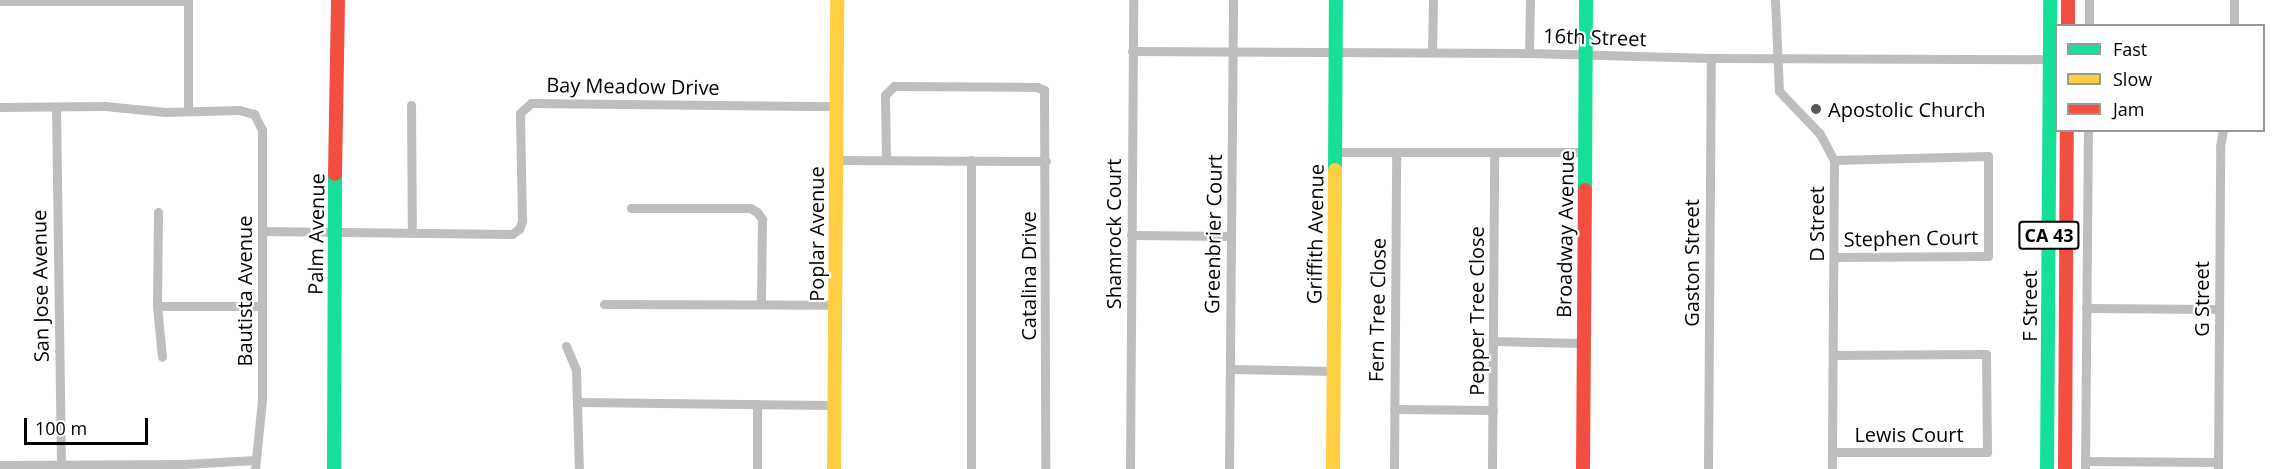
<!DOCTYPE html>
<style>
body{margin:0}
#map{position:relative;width:2289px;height:469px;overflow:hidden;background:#fff;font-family:"Open Sans",sans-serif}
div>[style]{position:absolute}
.street>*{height:9px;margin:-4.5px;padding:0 4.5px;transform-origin:4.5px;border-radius:4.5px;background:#bebebe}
.fast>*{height:14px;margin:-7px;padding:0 7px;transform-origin:7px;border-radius:7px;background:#16e098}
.slow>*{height:14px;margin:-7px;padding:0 7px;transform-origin:7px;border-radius:7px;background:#ffcf43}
.jam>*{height:14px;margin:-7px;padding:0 7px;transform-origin:7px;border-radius:7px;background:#f24e42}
.dots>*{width:16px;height:16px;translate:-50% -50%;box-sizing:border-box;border:3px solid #fff;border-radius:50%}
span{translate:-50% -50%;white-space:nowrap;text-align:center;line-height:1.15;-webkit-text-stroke:4.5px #fff;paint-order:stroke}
.shield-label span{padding:2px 4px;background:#fff;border:2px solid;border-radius:4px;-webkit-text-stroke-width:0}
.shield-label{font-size:18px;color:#000;font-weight:700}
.street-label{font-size:20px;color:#000}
.poi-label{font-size:20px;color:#000}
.left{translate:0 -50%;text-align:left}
.legend{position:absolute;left:2055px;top:24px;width:210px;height:108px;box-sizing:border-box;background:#fff;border:2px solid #999;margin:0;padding:8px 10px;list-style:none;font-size:18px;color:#000}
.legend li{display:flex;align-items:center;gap:12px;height:30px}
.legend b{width:30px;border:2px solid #999}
.scale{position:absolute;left:24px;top:418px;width:124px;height:27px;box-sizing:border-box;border:3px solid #000;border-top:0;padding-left:8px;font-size:18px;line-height:21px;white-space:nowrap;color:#000;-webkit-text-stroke:4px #fff;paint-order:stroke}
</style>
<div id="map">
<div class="street">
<i style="left:188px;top:0;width:111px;rotate:90deg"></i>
<i style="left:1775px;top:0;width:91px;rotate:87.5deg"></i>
<i style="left:1779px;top:91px;width:59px;rotate:46.4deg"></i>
<i style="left:1820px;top:134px;width:30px;rotate:62deg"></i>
<i style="left:1834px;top:160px;width:309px;rotate:90.4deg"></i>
<i style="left:0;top:1px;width:188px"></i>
<i style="left:2089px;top:26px;width:26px;rotate:-90deg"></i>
<i style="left:2234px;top:26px;width:26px;rotate:-90deg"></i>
<i style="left:1132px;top:51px;width:397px;rotate:0.3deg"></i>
<i style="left:1529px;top:53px;width:182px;rotate:1.6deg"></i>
<i style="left:1711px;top:58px;width:343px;rotate:0.2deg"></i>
<i style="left:1432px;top:52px;width:52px;rotate:-88.9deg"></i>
<i style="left:1529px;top:53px;width:53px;rotate:-88.9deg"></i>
<i style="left:411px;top:105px;width:128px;rotate:89.6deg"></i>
<i style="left:0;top:107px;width:105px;rotate:-0.5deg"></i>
<i style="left:105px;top:106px;width:60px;rotate:5.7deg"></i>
<i style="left:165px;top:112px;width:74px;rotate:-1.5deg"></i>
<i style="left:239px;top:110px;width:16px;rotate:15deg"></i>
<i style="left:254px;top:114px;width:18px;rotate:63deg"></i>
<i style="left:262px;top:130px;width:270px;rotate:90deg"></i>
<i style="left:262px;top:400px;width:69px;rotate:95.8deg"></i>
<i style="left:56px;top:107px;width:358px;rotate:89.2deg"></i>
<i style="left:1336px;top:152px;width:249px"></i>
<i style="left:836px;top:160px;width:210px;rotate:0.3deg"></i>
<i style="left:886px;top:160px;width:65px;rotate:-90.9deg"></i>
<i style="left:885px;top:95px;width:13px;rotate:-45deg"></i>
<i style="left:894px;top:86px;width:143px;rotate:0.4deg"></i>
<i style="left:1037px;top:87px;width:8px;rotate:23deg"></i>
<i style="left:1044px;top:90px;width:379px;rotate:89.8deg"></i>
<i style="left:971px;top:160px;width:309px;rotate:90deg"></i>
<i style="left:1834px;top:160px;width:154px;rotate:-1.5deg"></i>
<i style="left:1988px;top:156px;width:100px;rotate:90deg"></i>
<i style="left:1988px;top:256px;width:154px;rotate:179.6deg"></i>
<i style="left:631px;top:208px;width:119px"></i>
<i style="left:750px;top:208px;width:8px;rotate:30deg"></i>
<i style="left:757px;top:212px;width:9px;rotate:54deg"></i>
<i style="left:762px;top:219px;width:84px;rotate:90.7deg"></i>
<i style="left:158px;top:212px;width:94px;rotate:90.6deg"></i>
<i style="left:157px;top:306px;width:51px;rotate:84.4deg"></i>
<i style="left:262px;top:231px;width:250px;rotate:0.7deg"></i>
<i style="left:512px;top:234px;width:9px;rotate:-36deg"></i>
<i style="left:519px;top:229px;width:9px;rotate:-69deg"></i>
<i style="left:522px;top:221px;width:108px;rotate:-91.1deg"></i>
<i style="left:520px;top:113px;width:15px;rotate:-42deg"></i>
<i style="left:531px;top:103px;width:306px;rotate:0.6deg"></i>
<i style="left:1131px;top:235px;width:100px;rotate:0.6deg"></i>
<i style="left:604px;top:304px;width:231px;rotate:0.2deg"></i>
<i style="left:157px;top:306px;width:105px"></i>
<i style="left:2086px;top:308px;width:133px;rotate:0.4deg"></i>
<i style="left:1494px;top:341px;width:89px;rotate:1.3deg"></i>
<i style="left:566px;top:346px;width:26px;rotate:67deg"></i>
<i style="left:576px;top:370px;width:99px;rotate:88.3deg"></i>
<i style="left:1230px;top:369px;width:103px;rotate:1.1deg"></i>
<i style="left:579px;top:402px;width:255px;rotate:0.7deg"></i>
<i style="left:1394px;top:409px;width:99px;rotate:0.6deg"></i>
<i style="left:1833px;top:452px;width:154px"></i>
<i style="left:1987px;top:452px;width:98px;rotate:-90.6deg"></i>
<i style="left:1986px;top:354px;width:153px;rotate:179.6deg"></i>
<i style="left:2085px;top:461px;width:133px;rotate:0.4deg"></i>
<i style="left:0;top:465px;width:184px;rotate:-0.3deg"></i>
<i style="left:184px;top:464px;width:71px;rotate:-3.2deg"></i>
<i style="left:757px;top:469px;width:65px;rotate:-90deg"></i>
<i style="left:1130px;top:469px;width:469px;rotate:-89.6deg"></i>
<i style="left:1229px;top:469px;width:469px;rotate:-89.5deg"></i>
<i style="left:1394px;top:469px;width:317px;rotate:-89.6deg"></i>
<i style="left:1492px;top:469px;width:317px;rotate:-89.6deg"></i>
<i style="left:1708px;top:469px;width:411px;rotate:-89.6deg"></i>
<i style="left:2085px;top:469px;width:339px;rotate:-89.5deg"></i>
<i style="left:2218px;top:469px;width:323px;rotate:-89.6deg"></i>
<i style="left:2220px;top:146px;width:16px;rotate:-79deg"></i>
</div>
<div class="fast">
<i style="left:1335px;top:170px;width:170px;rotate:-89.7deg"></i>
<i style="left:1585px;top:190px;width:190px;rotate:-89.7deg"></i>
<i style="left:334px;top:469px;width:295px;rotate:-89.8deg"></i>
<i style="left:2047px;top:469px;width:469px;rotate:-89.6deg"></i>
</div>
<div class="slow">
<i style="left:834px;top:469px;width:469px;rotate:-89.6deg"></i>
<i style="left:1333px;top:469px;width:299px;rotate:-89.6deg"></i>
</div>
<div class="jam">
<i style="left:2068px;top:0;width:26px;rotate:90deg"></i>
<i style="left:335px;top:174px;width:174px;rotate:-89deg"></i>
<i style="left:1583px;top:469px;width:279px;rotate:-89.6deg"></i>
<i style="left:2065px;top:469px;width:339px;rotate:-89.7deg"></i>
</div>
<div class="dots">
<i style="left:1816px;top:109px;background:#595959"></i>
</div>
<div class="shield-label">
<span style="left:2049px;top:235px">CA 43</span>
</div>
<div class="street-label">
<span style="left:1595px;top:37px;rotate:2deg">16th Street</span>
<span style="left:633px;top:86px;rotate:1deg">Bay Meadow Drive</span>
<span style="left:1816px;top:224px;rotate:-90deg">D Street</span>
<span style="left:316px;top:234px;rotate:-89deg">Palm Avenue</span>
<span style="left:816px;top:234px;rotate:-90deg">Poplar Avenue</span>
<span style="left:1113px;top:234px;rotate:-90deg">Shamrock Court</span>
<span style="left:1213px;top:234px;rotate:-89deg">Greenbrier Court</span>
<span style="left:1315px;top:234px;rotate:-89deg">Griffith Avenue</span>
<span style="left:1565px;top:234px;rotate:-89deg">Broadway Avenue</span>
<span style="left:1911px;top:238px;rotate:-1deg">Stephen Court</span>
<span style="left:1691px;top:263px;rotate:-90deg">Gaston Street</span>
<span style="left:1028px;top:276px;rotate:-90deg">Catalina Drive</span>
<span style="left:40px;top:286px;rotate:-91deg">San Jose Avenue</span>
<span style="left:244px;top:291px;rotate:-90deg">Bautista Avenue</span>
<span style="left:2201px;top:299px;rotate:-90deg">G Street</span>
<span style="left:2029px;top:306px;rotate:-90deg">F Street</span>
<span style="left:1377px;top:310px;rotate:-89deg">Fern Tree Close</span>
<span style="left:1476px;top:311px;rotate:-90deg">Pepper Tree Close</span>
<span style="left:1909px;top:434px">Lewis Court</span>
</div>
<div class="poi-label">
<span class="left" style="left:1828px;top:109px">Apostolic Church</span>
</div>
<ul class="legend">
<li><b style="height:8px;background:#16e098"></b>Fast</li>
<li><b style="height:8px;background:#ffcf43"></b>Slow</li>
<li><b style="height:8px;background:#f24e42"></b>Jam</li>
</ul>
<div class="scale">100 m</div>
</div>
